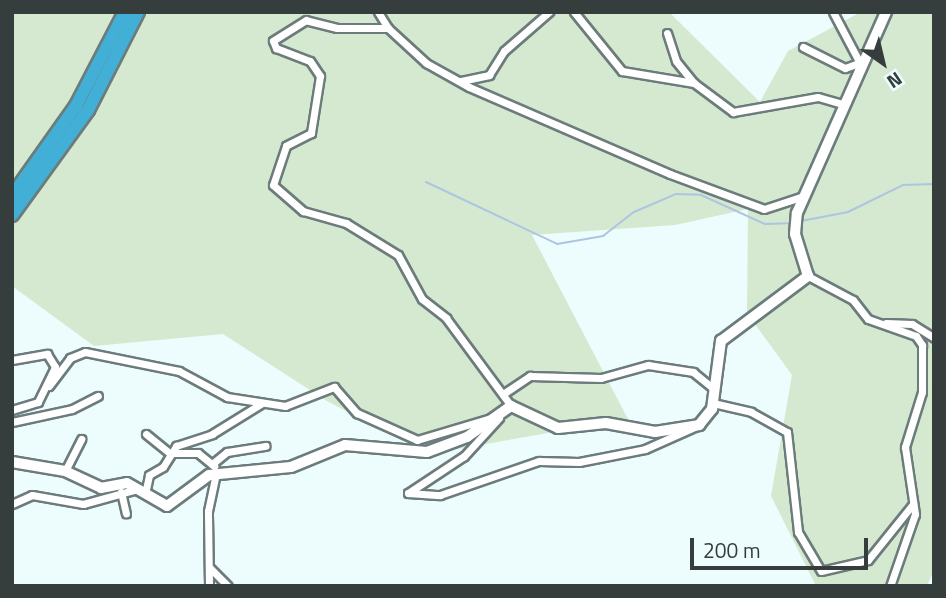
<!DOCTYPE html>
<style>
body{margin:0}
#map{position:relative;width:946px;height:598px;overflow:hidden;background:#edfdfd;font-family:"Titillium Web",sans-serif}
div>[style]{position:absolute}
.green>*{inset:0;background:#d4e9d0}
.stream>*{height:2px;margin:-1px;padding:0 1px;transform-origin:1px;border-radius:1px;background:#aec5e1}
.roads{filter:drop-shadow(2px 0 #6c7b7b) drop-shadow(-2px 0 #6c7b7b) drop-shadow(0 2px #6c7b7b) drop-shadow(0 -2px #6c7b7b)}
.street>*{height:7px;margin:-3.5px;padding:0 3.5px;transform-origin:3.5px;border-radius:3.5px;background:#fff}
.secondary>*{height:10px;margin:-5px;padding:0 5px;transform-origin:5px;border-radius:5px;background:#fff}
.highway>*{height:12px;margin:-6px;padding:0 6px;transform-origin:6px;border-radius:6px;background:#42afd6}
span{translate:-50% -50%;white-space:nowrap;text-align:center;line-height:1.15;-webkit-text-stroke:5px #edfdfd;paint-order:stroke}
.frame{position:absolute;inset:0;border:14px solid #363d3d;pointer-events:none}
.north{position:absolute;left:848px;top:28px;width:70px;height:70px;-webkit-text-stroke:5px #edfdfd;paint-order:stroke;rotate:146deg;font-size:19px;font-weight:700;line-height:28px;text-align:center;color:#363d3d}
.north::after{content:'';display:block;margin:auto;width:24px;height:32px;background:#363d3d;clip-path:polygon(50% 0,100% 100%,50% 72%,0 100%)}
.scale{position:absolute;left:690px;top:538px;width:178px;height:32px;box-sizing:border-box;border:4px solid #363d3d;border-top:0;padding-left:9px;font-size:21px;line-height:24px;white-space:nowrap;color:#363d3d;-webkit-text-stroke:5px #edfdfd;paint-order:stroke}
</style>
<div id="map">
<div class="green">
<i style="clip-path:polygon(12px 12px,669px 12px,760px 102px,788px 51px,861px 12px,934px 12px,934px 570px,927px 586px,816px 586px,771px 496px,792px 375px,747px 313px,748px 209px,675px 225px,532px 235px,628px 419px,428px 454px,327px 401px,223px 334px,94px 346px,12px 286px)"></i>
</div>
<div class="stream">
<i style="left:426px;top:182px;width:145px;rotate:25.3deg"></i>
<i style="left:557px;top:244px;width:47px;rotate:-9.9deg"></i>
<i style="left:603px;top:236px;width:39px;rotate:-38deg"></i>
<i style="left:634px;top:212px;width:46px;rotate:-23.2deg"></i>
<i style="left:676px;top:194px;width:25px;rotate:2deg"></i>
<i style="left:701px;top:195px;width:70px;rotate:24.4deg"></i>
<i style="left:765px;top:224px;width:24px;rotate:-2deg"></i>
<i style="left:801px;top:221px;width:48px;rotate:-10.8deg"></i>
<i style="left:848px;top:212px;width:61px;rotate:-26.1deg"></i>
<i style="left:903px;top:185px;width:31px;rotate:-2deg"></i>
</div>
<div class="roads">
<div class="street">
<i style="left:378px;top:12px;width:19px;rotate:58deg"></i>
<i style="left:388px;top:28px;width:51px;rotate:180deg"></i>
<i style="left:337px;top:28px;width:32px;rotate:-166deg"></i>
<i style="left:306px;top:20px;width:39px;rotate:148deg"></i>
<i style="left:273px;top:41px;width:8px;rotate:67deg"></i>
<i style="left:276px;top:48px;width:36px;rotate:21deg"></i>
<i style="left:310px;top:61px;width:18px;rotate:56deg"></i>
<i style="left:320px;top:76px;width:58px;rotate:99deg"></i>
<i style="left:311px;top:133px;width:28px;rotate:153deg"></i>
<i style="left:286px;top:146px;width:41px;rotate:108.4deg"></i>
<i style="left:273px;top:185px;width:40px;rotate:41deg"></i>
<i style="left:303px;top:211px;width:45px;rotate:15.6deg"></i>
<i style="left:346px;top:223px;width:61px;rotate:31.6deg"></i>
<i style="left:398px;top:255px;width:50px;rotate:61.4deg"></i>
<i style="left:422px;top:299px;width:31px;rotate:38deg"></i>
<i style="left:446px;top:318px;width:109px;rotate:53.5deg"></i>
<i style="left:574px;top:12px;width:76px;rotate:50.9deg"></i>
<i style="left:622px;top:71px;width:73px;rotate:9.5deg"></i>
<i style="left:694px;top:83px;width:49px;rotate:36.6deg"></i>
<i style="left:733px;top:112px;width:86px;rotate:-10deg"></i>
<i style="left:818px;top:97px;width:25px;rotate:16deg"></i>
<i style="left:833px;top:12px;width:60px;rotate:62.2deg"></i>
<i style="left:388px;top:28px;width:52px;rotate:42.6deg"></i>
<i style="left:426px;top:63px;width:49px;rotate:29.2deg"></i>
<i style="left:469px;top:87px;width:219px;rotate:23.4deg"></i>
<i style="left:670px;top:174px;width:100px;rotate:20.4deg"></i>
<i style="left:764px;top:209px;width:39px;rotate:-18deg"></i>
<i style="left:667px;top:33px;width:29px;rotate:72deg"></i>
<i style="left:676px;top:61px;width:27px;rotate:51deg"></i>
<i style="left:803px;top:47px;width:47px;rotate:26.6deg"></i>
<i style="left:845px;top:68px;width:15px;rotate:-20deg"></i>
<i style="left:461px;top:81px;width:29px;rotate:-12deg"></i>
<i style="left:489px;top:75px;width:28px;rotate:-58deg"></i>
<i style="left:504px;top:51px;width:60px;rotate:-40.9deg"></i>
<i style="left:808px;top:276px;width:51px;rotate:28.1deg"></i>
<i style="left:853px;top:300px;width:24px;rotate:52deg"></i>
<i style="left:868px;top:319px;width:51px;rotate:19.5deg"></i>
<i style="left:916px;top:336px;width:11px;rotate:56deg"></i>
<i style="left:922px;top:345px;width:47px;rotate:90deg"></i>
<i style="left:922px;top:392px;width:58px;rotate:107.2deg"></i>
<i style="left:905px;top:447px;width:68px;rotate:81.5deg"></i>
<i style="left:915px;top:514px;width:76px;rotate:109.1deg"></i>
<i style="left:886px;top:323px;width:26px;rotate:2deg"></i>
<i style="left:912px;top:324px;width:26px;rotate:32deg"></i>
<i style="left:12px;top:360px;width:36px;rotate:-10deg"></i>
<i style="left:47px;top:354px;width:15px;rotate:58deg"></i>
<i style="left:55px;top:367px;width:39px;rotate:116deg"></i>
<i style="left:38px;top:402px;width:27px;rotate:163deg"></i>
<i style="left:49px;top:386px;width:35px;rotate:-53deg"></i>
<i style="left:70px;top:358px;width:16px;rotate:-22deg"></i>
<i style="left:85px;top:352px;width:96px;rotate:11.4deg"></i>
<i style="left:179px;top:371px;width:55px;rotate:28.4deg"></i>
<i style="left:227px;top:397px;width:59px;rotate:8.8deg"></i>
<i style="left:285px;top:406px;width:53px;rotate:-21.2deg"></i>
<i style="left:334px;top:387px;width:35px;rotate:49deg"></i>
<i style="left:357px;top:413px;width:66px;rotate:24.2deg"></i>
<i style="left:417px;top:440px;width:77px;rotate:-16.6deg"></i>
<i style="left:506px;top:392px;width:29px;rotate:-34deg"></i>
<i style="left:530px;top:376px;width:71px;rotate:1.6deg"></i>
<i style="left:601px;top:378px;width:49px;rotate:-15.5deg"></i>
<i style="left:648px;top:365px;width:46px;rotate:8.8deg"></i>
<i style="left:693px;top:372px;width:26px;rotate:39deg"></i>
<i style="left:713px;top:403px;width:39px;rotate:13deg"></i>
<i style="left:751px;top:412px;width:41px;rotate:29.1deg"></i>
<i style="left:787px;top:432px;width:101px;rotate:83.7deg"></i>
<i style="left:798px;top:532px;width:45px;rotate:59.5deg"></i>
<i style="left:821px;top:571px;width:48px;rotate:-13.2deg"></i>
<i style="left:868px;top:560px;width:72px;rotate:-51.2deg"></i>
<i style="left:499px;top:418px;width:52px;rotate:132.6deg"></i>
<i style="left:464px;top:456px;width:67px;rotate:146.5deg"></i>
<i style="left:408px;top:493px;width:32px;rotate:4deg"></i>
<i style="left:440px;top:495px;width:105px;rotate:-19deg"></i>
<i style="left:539px;top:461px;width:40px;rotate:1.4deg"></i>
<i style="left:579px;top:462px;width:67px;rotate:-11.1deg"></i>
<i style="left:645px;top:449px;width:59px;rotate:-24deg"></i>
<i style="left:12px;top:422px;width:61px;rotate:-12.2deg"></i>
<i style="left:72px;top:409px;width:29px;rotate:-27deg"></i>
<i style="left:146px;top:434px;width:32px;rotate:39deg"></i>
<i style="left:172px;top:453px;width:26px"></i>
<i style="left:198px;top:453px;width:21px;rotate:39deg"></i>
<i style="left:212px;top:464px;width:19px;rotate:-39deg"></i>
<i style="left:227px;top:452px;width:39px;rotate:-9deg"></i>
<i style="left:65px;top:471px;width:36px;rotate:-63deg"></i>
<i style="left:121px;top:492px;width:22px;rotate:77deg"></i>
<i style="left:145px;top:494px;width:19px;rotate:-78deg"></i>
<i style="left:149px;top:475px;width:16px;rotate:-30deg"></i>
<i style="left:163px;top:467px;width:25px;rotate:-58deg"></i>
<i style="left:176px;top:446px;width:38px;rotate:-18deg"></i>
<i style="left:212px;top:434px;width:59px;rotate:-31.8deg"></i>
<i style="left:12px;top:504px;width:22px;rotate:-24deg"></i>
<i style="left:32px;top:495px;width:52px;rotate:10deg"></i>
<i style="left:83px;top:504px;width:57px;rotate:-15.3deg"></i>
<i style="left:210px;top:568px;width:25px;rotate:45deg"></i>
<i style="left:209px;top:586px;width:75px;rotate:-90.8deg"></i>
<i style="left:208px;top:511px;width:39px;rotate:-78deg"></i>
</div>
<div class="secondary">
<i style="left:12px;top:462px;width:54px;rotate:9.6deg"></i>
<i style="left:65px;top:471px;width:40px;rotate:25deg"></i>
<i style="left:101px;top:488px;width:26px;rotate:-11deg"></i>
<i style="left:127px;top:483px;width:46px;rotate:29.9deg"></i>
<i style="left:167px;top:506px;width:52px;rotate:-36.4deg"></i>
<i style="left:209px;top:475px;width:82px;rotate:-5.6deg"></i>
<i style="left:291px;top:467px;width:58px;rotate:-22.2deg"></i>
<i style="left:345px;top:445px;width:82px;rotate:4.9deg"></i>
<i style="left:427px;top:452px;width:43px;rotate:-20.6deg"></i>
<i style="left:467px;top:437px;width:54px;rotate:-35.2deg"></i>
<i style="left:511px;top:406px;width:52px;rotate:25.1deg"></i>
<i style="left:558px;top:428px;width:48px;rotate:-5.9deg"></i>
<i style="left:606px;top:423px;width:50px;rotate:10.4deg"></i>
<i style="left:655px;top:432px;width:45px;rotate:-9deg"></i>
<i style="left:699px;top:425px;width:21px;rotate:-51deg"></i>
<i style="left:712px;top:409px;width:69px;rotate:-82.5deg"></i>
<i style="left:721px;top:341px;width:109px;rotate:-36.8deg"></i>
<i style="left:808px;top:276px;width:44px;rotate:-107.2deg"></i>
<i style="left:795px;top:234px;width:21px;rotate:-85deg"></i>
<i style="left:797px;top:213px;width:220px;rotate:-66.1deg"></i>
</div>
<div class="highway">
<i style="left:12px;top:196px;width:110px;rotate:-54.6deg"></i>
<i style="left:76px;top:106px;width:106px;rotate:-62.5deg"></i>
<i style="left:12px;top:215px;width:130px;rotate:-54.1deg"></i>
<i style="left:88px;top:110px;width:110px;rotate:-63deg"></i>
</div>
</div>
<div class="frame"></div>
<div class="north">N</div>
<div class="scale">200 m</div>
</div>
